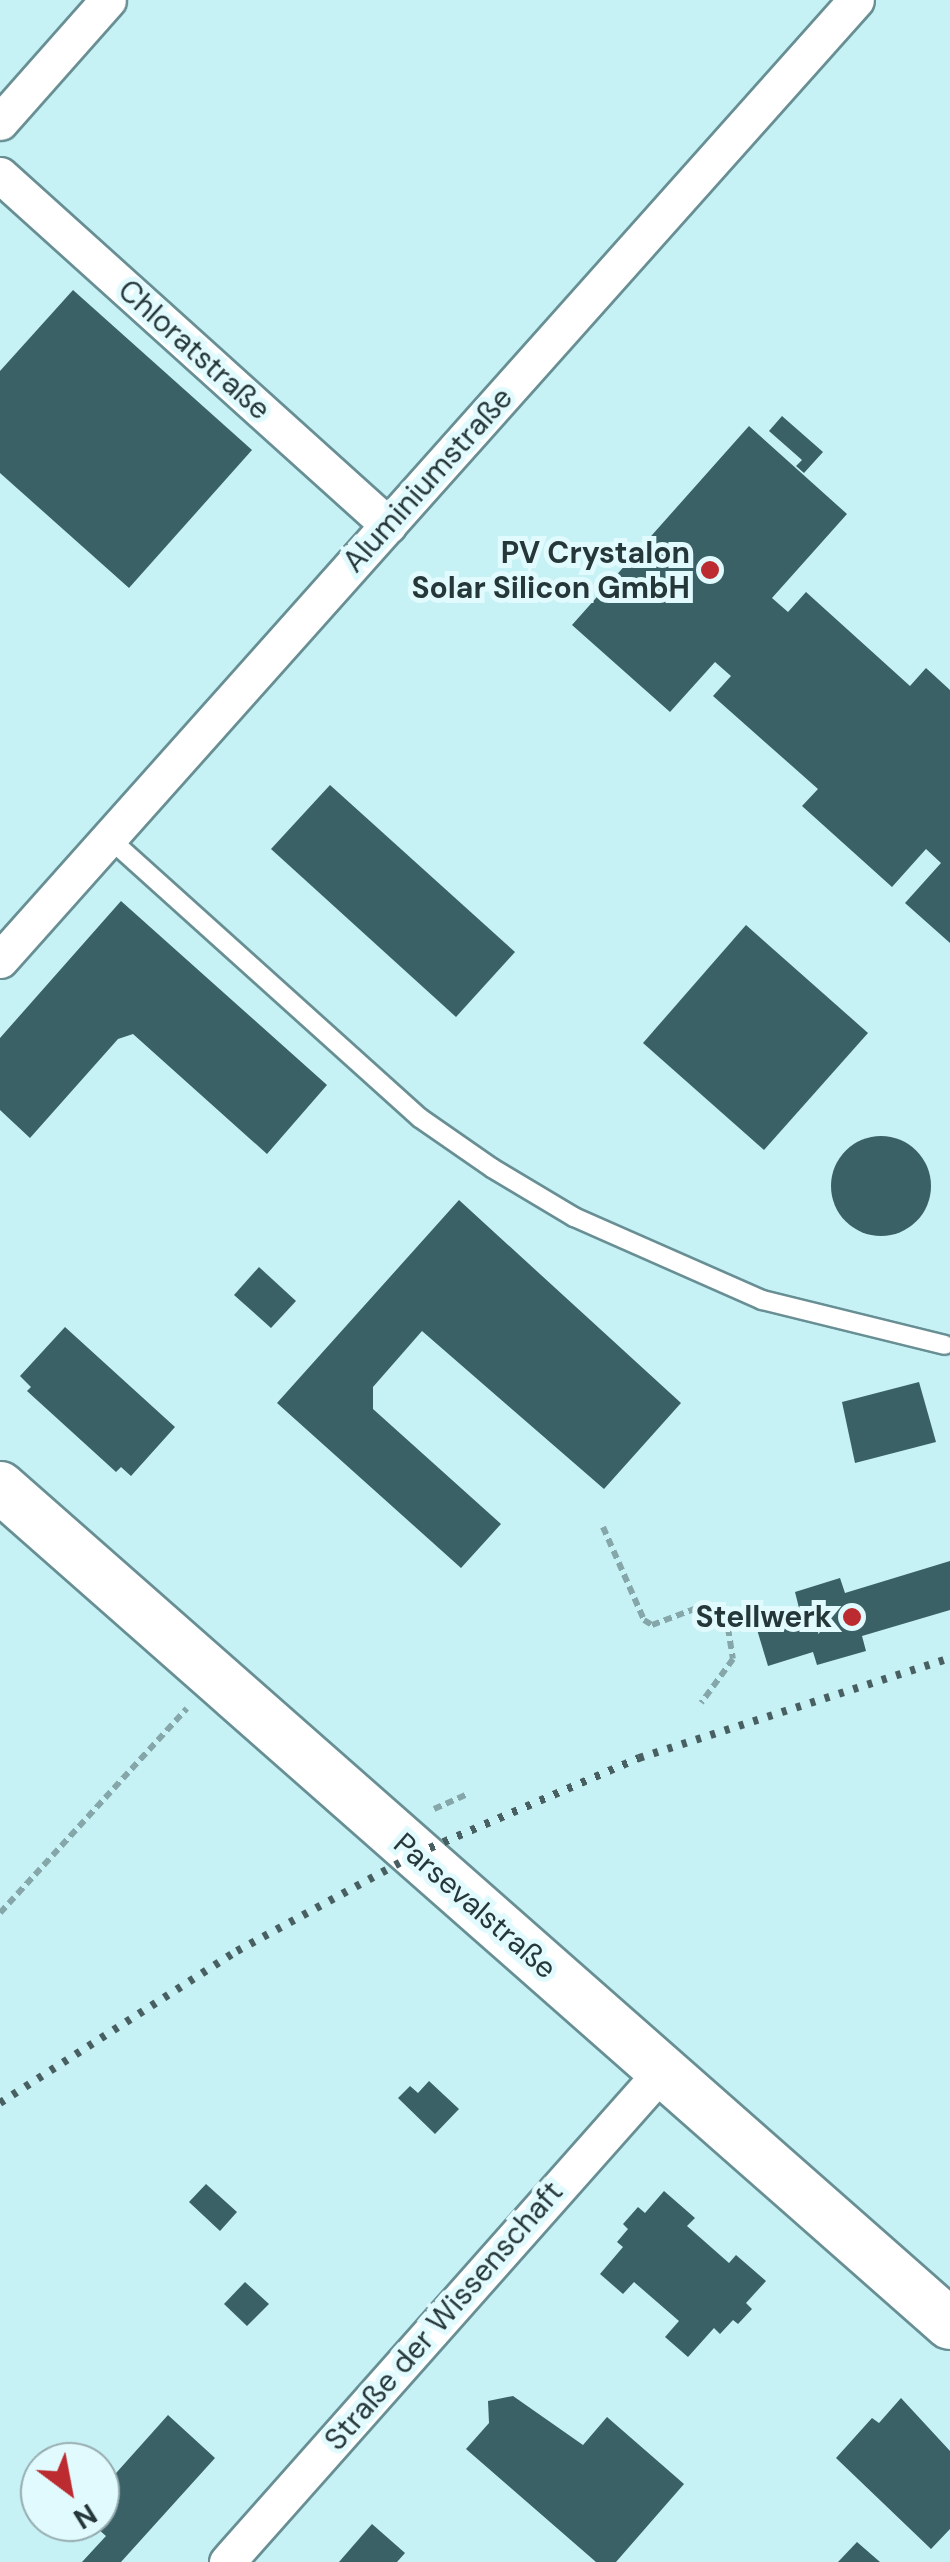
<!DOCTYPE html>
<meta charset="utf-8">
<style>
body{margin:0}
#map{position:relative;width:950px;height:2562px;overflow:hidden;background:#c6f1f5;font-family:"DM Sans",sans-serif}
div>[style]{position:absolute}
.building>*{inset:0;background:#3a6165}
.round{border-radius:50%}
.path>*{height:6px;margin-top:-3px;transform-origin:0;background:repeating-linear-gradient(90deg,#86a7aa 0 8px,transparent 0 13px)}
.roads{filter:drop-shadow(2px 0 #688f94) drop-shadow(-2px 0 #688f94) drop-shadow(0 2px #688f94) drop-shadow(0 -2px #688f94)}
.lane>*{height:18px;margin:-9px;padding:0 9px;transform-origin:9px;border-radius:9px;background:#fff}
.street>*{height:35px;margin:-17.5px;padding:0 17.5px;transform-origin:17.5px;border-radius:17.5px;background:#fff}
.secondary>*{height:50px;margin:-25px;padding:0 25px;transform-origin:25px;border-radius:25px;background:#fff}
.rail>*{height:8px;margin-top:-4px;transform-origin:0;background:repeating-linear-gradient(90deg,#485f61 0 5px,transparent 0 15px)}
.dots>*{width:28px;height:28px;translate:-50% -50%;box-sizing:border-box;border:5px solid #e1fafd;border-radius:50%}
span{translate:-50% -50%;white-space:nowrap;text-align:center;line-height:1.15;-webkit-text-stroke:10px #e1fafd;paint-order:stroke}
.street-label{font-size:30px;color:#263739}
.poi-label{font-size:30px;color:#263739;font-weight:700}
.right{translate:-100% -50%;text-align:right}
.north{position:absolute;left:20px;top:2442px;width:100px;height:100px;box-sizing:border-box;background:#e1fafd;border:2px solid #96acaf;border-radius:50%;rotate:148deg;font-size:28px;font-weight:700;line-height:40px;text-align:center;color:#263739}
.north::after{content:'';display:block;margin:auto;width:35px;height:45px;background:#bb2b2f;clip-path:polygon(50% 0,100% 100%,50% 72%,0 100%)}
</style>
<div id="map">
<div class="building">
<i style="clip-path:polygon(73px 290px,252px 450px,129px 588px,0 473px,0 371px)"></i>
<i style="clip-path:polygon(782px 416px,823px 452px,804px 473px,796px 466px,802px 460px,769px 431px)"></i>
<i style="clip-path:polygon(749px 426px,847px 514px,772px 598px,788px 612px,806px 592px,910px 686px,926px 668px,950px 690px,950px 943px,905px 903px,941px 863px,926px 849px,892px 887px,802px 806px,818px 789px,713px 696px,731px 676px,715px 662px,670px 712px,572px 625px)"></i>
<i style="clip-path:polygon(330px 785px,515px 952px,456px 1017px,271px 849px)"></i>
<i style="clip-path:polygon(121px 901px,327px 1085px,267px 1154px,133px 1034px,118px 1039px,30px 1138px,0 1110px,0 1038px)"></i>
<i style="clip-path:polygon(746px 925px,868px 1033px,764px 1150px,643px 1043px)"></i>
<i class="round" style="left:831px;top:1136px;width:100px;height:100px"></i>
<i style="clip-path:polygon(459px 1200px,681px 1403px,604px 1489px,422px 1331px,373px 1387px,373px 1409px,501px 1524px,461px 1568px,277px 1403px)"></i>
<i style="clip-path:polygon(259px 1267px,296px 1301px,271px 1328px,234px 1295px)"></i>
<i style="clip-path:polygon(65px 1327px,175px 1427px,131px 1476px,121px 1467px,116px 1472px,27px 1391px,31px 1387px,20px 1376px)"></i>
<i style="clip-path:polygon(919px 1382px,936px 1442px,855px 1463px,842px 1402px)"></i>
<i style="clip-path:polygon(950px 1561px,950px 1610px,862px 1636px,866px 1651px,817px 1665px,813px 1652px,768px 1666px,755px 1623px,799px 1608px,795px 1592px,840px 1578px,845px 1593px)"></i>
<i style="clip-path:polygon(429px 2081px,459px 2109px,435px 2134px,398px 2098px,410px 2086px,418px 2093px)"></i>
<i style="clip-path:polygon(206px 2184px,237px 2212px,220px 2231px,189px 2202px)"></i>
<i style="clip-path:polygon(664px 2191px,695px 2218px,687px 2226px,729px 2263px,736px 2255px,766px 2281px,746px 2303px,752px 2309px,738px 2324px,733px 2320px,720px 2334px,714px 2328px,688px 2357px,665px 2337px,679px 2321px,634px 2282px,623px 2294px,600px 2274px,623px 2247px,617px 2242px,628px 2229px,623px 2224px,638px 2207px,645px 2213px)"></i>
<i style="clip-path:polygon(245px 2282px,269px 2304px,247px 2326px,224px 2304px)"></i>
<i style="clip-path:polygon(513px 2396px,583px 2445px,607px 2417px,684px 2484px,616px 2562px,596px 2562px,466px 2449px,489px 2423px,488px 2401px)"></i>
<i style="clip-path:polygon(901px 2398px,950px 2451px,950px 2529px,931px 2549px,836px 2458px,872px 2418px,879px 2423px)"></i>
<i style="clip-path:polygon(168px 2415px,215px 2458px,121px 2562px,82px 2562px,106px 2536px,90px 2522px,100px 2522px,100px 2491px)"></i>
<i style="clip-path:polygon(372px 2524px,405px 2553px,397px 2562px,339px 2562px)"></i>
<i style="clip-path:polygon(857px 2542px,880px 2562px,838px 2562px)"></i>
</div>
<div class="path">
<i style="left:603px;top:1527px;width:102px;rotate:66.2deg"></i>
<i style="left:644px;top:1620px;width:9px;rotate:32deg"></i>
<i style="left:652px;top:1625px;width:48px;rotate:-20.7deg"></i>
<i style="left:697px;top:1608px;width:23px;rotate:15deg"></i>
<i style="left:719px;top:1614px;width:17px;rotate:57deg"></i>
<i style="left:728px;top:1628px;width:31px;rotate:81deg"></i>
<i style="left:733px;top:1659px;width:54px;rotate:126deg"></i>
<i style="left:434px;top:1809px;width:35px;rotate:-24deg"></i>
<i style="left:0;top:1913px;width:277px;rotate:-47.6deg"></i>
</div>
<div class="roads">
<div class="lane">
<i style="left:109px;top:838px;width:418px;rotate:42deg"></i>
<i style="left:420px;top:1118px;width:88px;rotate:34.8deg"></i>
<i style="left:492px;top:1168px;width:96px;rotate:30.9deg"></i>
<i style="left:574px;top:1217px;width:206px;rotate:23.8deg"></i>
<i style="left:762px;top:1300px;width:188px;rotate:13.8deg"></i>
</div>
<div class="street">
<i style="left:0;top:122px;width:163px;rotate:-48.5deg"></i>
<i style="left:0;top:175px;width:523px;rotate:42.05deg"></i>
<i style="left:0;top:960px;width:1286px;rotate:-48.28deg"></i>
<i style="left:227px;top:2562px;width:657px;rotate:-48.45deg"></i>
</div>
<div class="secondary">
<i style="left:0;top:1487px;width:1266px;rotate:41.38deg"></i>
</div>
</div>
<div class="rail">
<i style="left:0;top:2103px;width:282px;rotate:-32.7deg"></i>
<i style="left:237px;top:1951px;width:204px;rotate:-28.5deg"></i>
<i style="left:416px;top:1854px;width:243px;rotate:-23.3deg"></i>
<i style="left:639px;top:1758px;width:327px;rotate:-17.8deg"></i>
</div>
<div class="dots">
<i style="left:710px;top:570px;background:#bb2b2f"></i>
<i style="left:852px;top:1617px;background:#bb2b2f"></i>
</div>
<div class="street-label">
<span style="left:194px;top:350px;rotate:42deg">Chloratstraße</span>
<span style="left:428px;top:480px;rotate:-48deg">Aluminiumstraße</span>
<span style="left:475px;top:1906px;rotate:41deg">Parsevalstraße</span>
<span style="left:444px;top:2316px;rotate:-49deg">Straße der Wissenschaft</span>
</div>
<div class="poi-label">
<span class="right" style="left:690px;top:570px">PV Crystalon<br>Solar Silicon GmbH</span>
<span class="right" style="left:832px;top:1617px">Stellwerk</span>
</div>
<div class="north">N</div>
</div>
